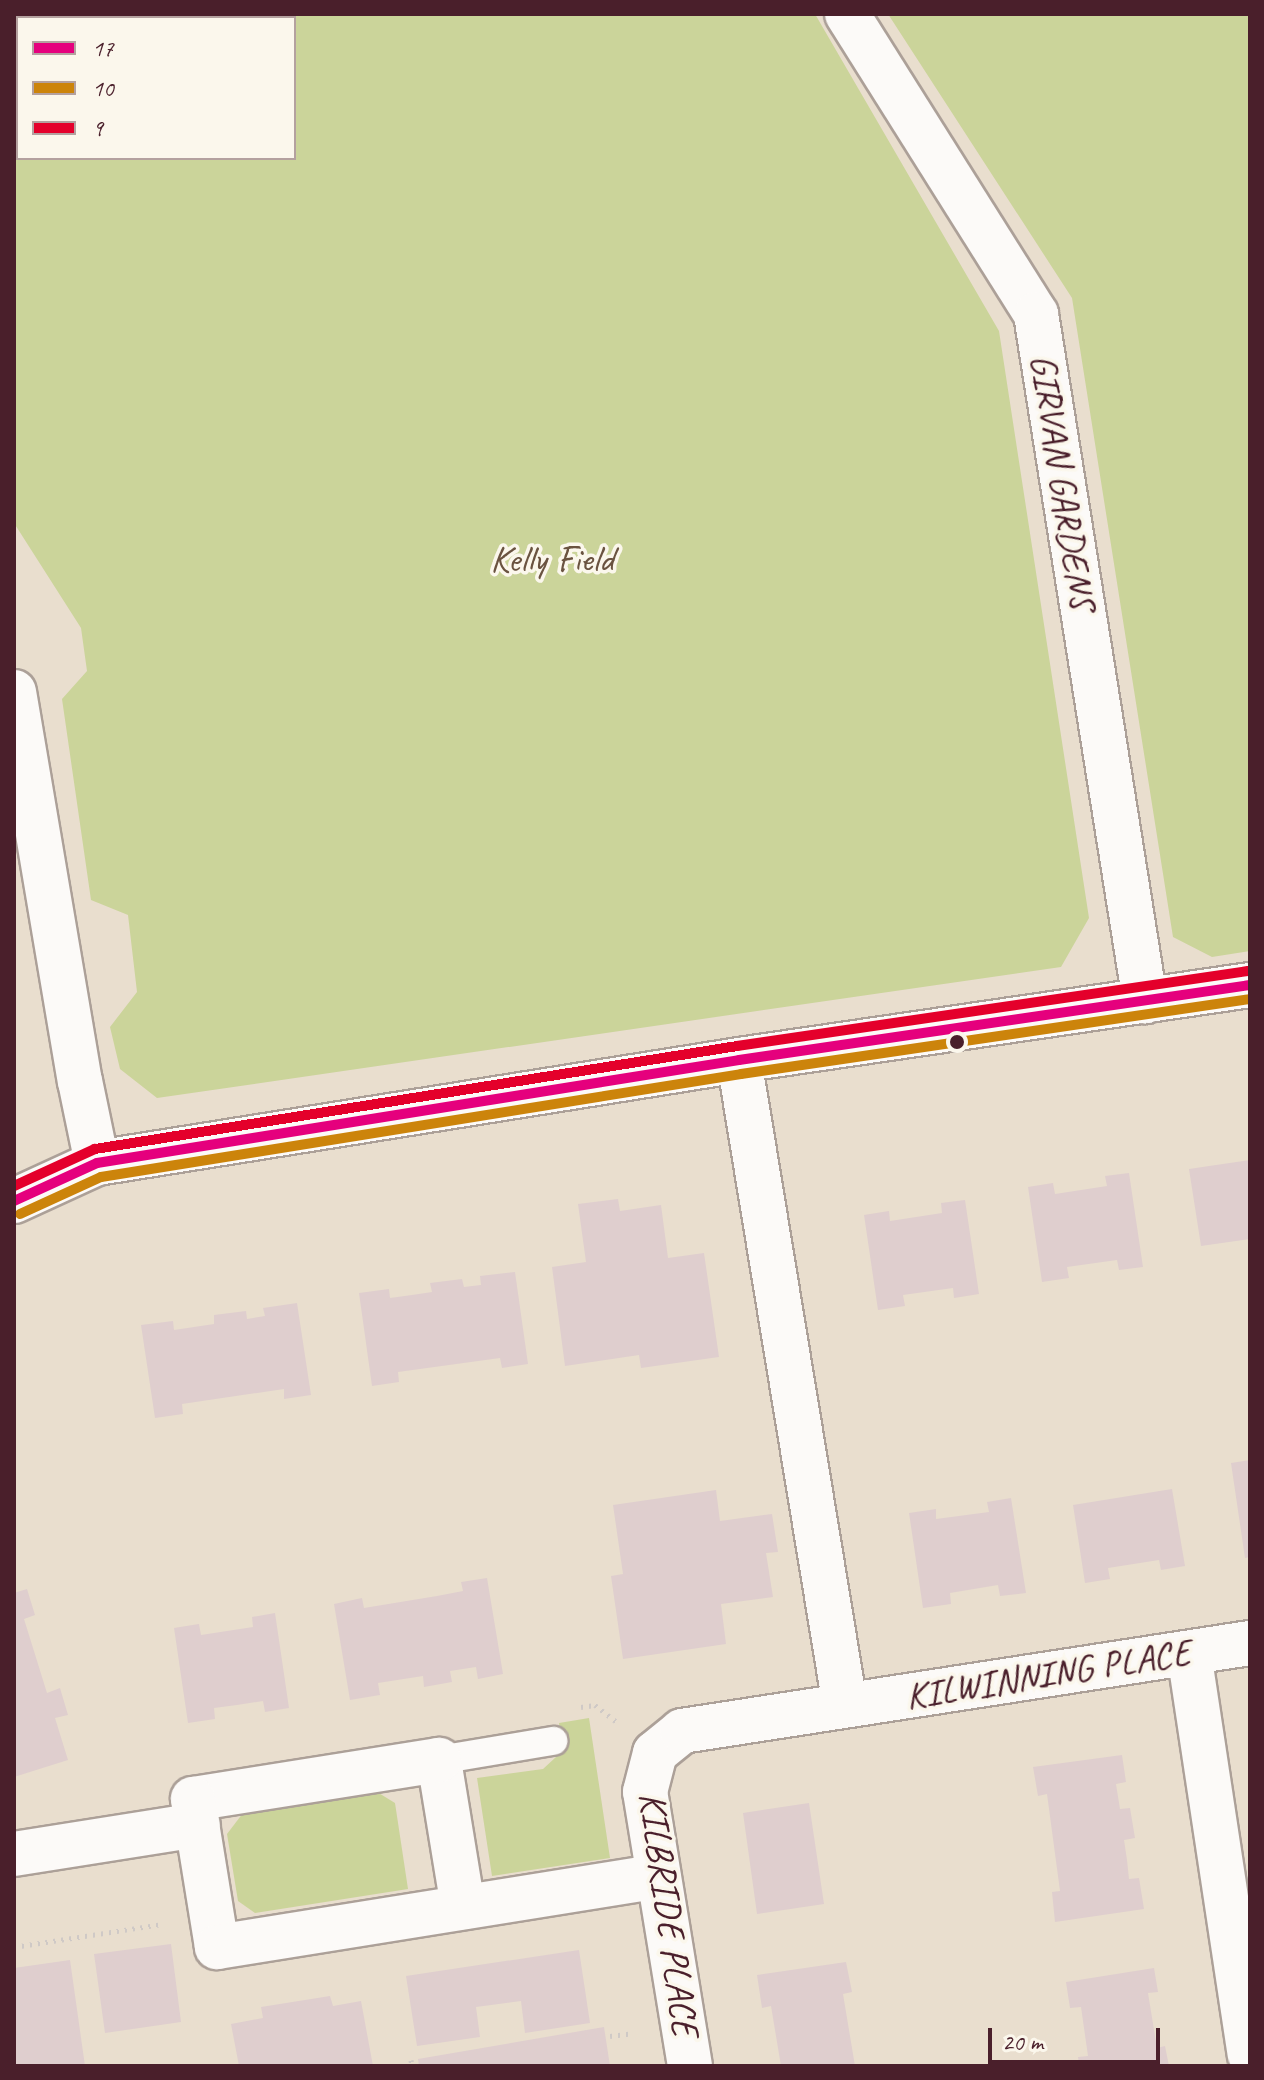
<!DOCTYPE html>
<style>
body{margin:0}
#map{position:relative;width:1264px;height:2080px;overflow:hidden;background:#e9dece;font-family:Caveat,sans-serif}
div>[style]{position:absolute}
.green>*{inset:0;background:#cbd49a}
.building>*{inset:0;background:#dfcece}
.path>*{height:5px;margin-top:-2.5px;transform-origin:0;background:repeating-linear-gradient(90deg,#cfc9c6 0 2px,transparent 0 8px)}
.roads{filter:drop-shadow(2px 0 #aca098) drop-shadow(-2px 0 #aca098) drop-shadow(0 2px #aca098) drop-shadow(0 -2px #aca098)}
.service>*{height:28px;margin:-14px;padding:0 14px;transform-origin:14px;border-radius:14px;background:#fcfaf8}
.minor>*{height:44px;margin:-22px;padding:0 22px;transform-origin:22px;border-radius:22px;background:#fcfaf8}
.bus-1>*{height:10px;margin:-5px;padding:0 5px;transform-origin:5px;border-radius:5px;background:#e5007d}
.bus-2>*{height:10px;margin:-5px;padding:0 5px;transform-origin:5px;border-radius:5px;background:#cc840b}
.bus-3>*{height:10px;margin:-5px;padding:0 5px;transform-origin:5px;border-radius:5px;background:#e4002b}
.dots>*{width:22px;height:22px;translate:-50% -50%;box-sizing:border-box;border:4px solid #fbf7ec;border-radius:50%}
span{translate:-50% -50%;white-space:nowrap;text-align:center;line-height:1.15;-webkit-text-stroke:7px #fbf7ec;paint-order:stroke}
.street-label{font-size:38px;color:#4a1f2b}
.park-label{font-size:38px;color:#6a5340}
.frame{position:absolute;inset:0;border:16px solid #4a1f2b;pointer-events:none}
.legend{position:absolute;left:16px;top:16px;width:280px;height:144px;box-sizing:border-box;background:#fbf7ec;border:2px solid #b4a19f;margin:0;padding:10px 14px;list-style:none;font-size:24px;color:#4a1f2b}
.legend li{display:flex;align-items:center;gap:16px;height:40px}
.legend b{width:40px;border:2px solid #b4a19f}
.scale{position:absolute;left:988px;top:2028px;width:172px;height:36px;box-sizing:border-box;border:4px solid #4a1f2b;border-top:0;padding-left:10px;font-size:24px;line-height:28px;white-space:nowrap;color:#4a1f2b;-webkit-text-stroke:6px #fbf7ec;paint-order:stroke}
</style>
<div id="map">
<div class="green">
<i style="clip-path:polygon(evenodd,14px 14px,815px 14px,999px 331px,1089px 918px,1061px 967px,157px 1098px,120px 1069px,110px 1027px,137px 992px,128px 915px,91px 900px,62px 699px,87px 671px,81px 628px,14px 523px,14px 14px,18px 18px,294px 18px,294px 158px,18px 158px,18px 18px)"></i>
<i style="clip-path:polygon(888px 14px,1250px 14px,1250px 951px,1212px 957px,1173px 937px,1072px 298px)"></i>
<i style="clip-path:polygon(589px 1718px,610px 1858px,492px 1876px,477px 1778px,543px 1769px,556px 1757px,561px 1741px,559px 1723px)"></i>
<i style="clip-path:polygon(377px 1792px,395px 1803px,408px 1889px,255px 1913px,238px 1901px,227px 1834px,243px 1813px)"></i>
</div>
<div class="building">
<i style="clip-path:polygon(1250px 1160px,1250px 1239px,1201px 1246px,1189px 1169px)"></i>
<i style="clip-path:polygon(1129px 1173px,1143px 1267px,1119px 1270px,1117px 1260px,1067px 1267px,1069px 1278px,1042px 1282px,1028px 1187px,1053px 1183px,1055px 1194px,1107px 1186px,1105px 1176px)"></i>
<i style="clip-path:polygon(618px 1199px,620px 1211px,661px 1205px,668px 1258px,704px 1253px,719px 1357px,641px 1368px,639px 1355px,565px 1366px,552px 1267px,586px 1262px,578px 1204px)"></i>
<i style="clip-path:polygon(965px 1200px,979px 1294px,954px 1298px,953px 1288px,903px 1295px,905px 1306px,878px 1310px,864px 1215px,889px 1211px,890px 1221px,942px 1213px,941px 1203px)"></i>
<i style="clip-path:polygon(515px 1272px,528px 1364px,502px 1368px,500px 1358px,398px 1372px,399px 1382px,372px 1386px,359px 1293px,389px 1289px,390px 1298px,412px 1295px,432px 1292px,430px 1283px,462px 1279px,464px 1287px,481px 1285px,480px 1276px)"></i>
<i style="clip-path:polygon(297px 1303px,311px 1395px,284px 1399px,284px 1389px,182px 1404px,183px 1414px,155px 1418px,141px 1325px,173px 1321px,174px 1330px,214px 1324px,214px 1315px,246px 1311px,247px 1319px,265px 1316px,263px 1308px)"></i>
<i style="clip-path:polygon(1250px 1460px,1250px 1557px,1245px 1558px,1231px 1463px)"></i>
<i style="clip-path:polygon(1172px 1489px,1185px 1566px,1161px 1570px,1159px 1560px,1108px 1568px,1110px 1579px,1085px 1583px,1073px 1505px)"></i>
<i style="clip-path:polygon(716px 1490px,720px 1521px,772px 1514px,778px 1552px,766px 1553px,773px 1597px,721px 1604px,726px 1644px,623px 1659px,611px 1576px,623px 1574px,613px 1505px)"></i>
<i style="clip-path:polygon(1011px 1498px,1026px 1593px,1000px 1596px,998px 1585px,950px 1593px,951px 1604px,923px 1608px,909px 1513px,936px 1509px,936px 1519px,989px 1512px,987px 1502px)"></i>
<i style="clip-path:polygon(487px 1578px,503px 1674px,478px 1679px,476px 1667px,450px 1671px,452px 1682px,424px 1687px,423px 1676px,378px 1683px,380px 1695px,350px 1700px,334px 1604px,362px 1598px,364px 1608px,437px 1596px,463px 1591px,461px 1582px)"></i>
<i style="clip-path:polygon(27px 1589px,35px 1615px,24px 1619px,47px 1693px,60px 1688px,68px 1715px,55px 1718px,68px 1760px,14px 1777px,14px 1593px)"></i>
<i style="clip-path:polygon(275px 1613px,289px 1708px,265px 1712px,263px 1701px,237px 1705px,214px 1708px,215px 1719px,188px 1723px,174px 1628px,199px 1624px,201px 1635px,253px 1627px,252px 1617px)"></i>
<i style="clip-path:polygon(1122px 1755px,1126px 1782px,1116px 1784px,1120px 1809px,1130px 1808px,1135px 1838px,1124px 1840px,1127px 1860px,1129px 1879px,1139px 1878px,1144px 1909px,1055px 1922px,1052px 1892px,1060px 1891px,1047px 1794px,1038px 1796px,1033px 1767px)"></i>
<i style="clip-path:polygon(809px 1803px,824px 1904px,757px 1914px,743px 1813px)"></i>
<i style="clip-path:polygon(171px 1944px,181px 2022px,105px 2033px,94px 1954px)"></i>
<i style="clip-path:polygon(579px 1950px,590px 2023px,525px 2033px,521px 2001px,476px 2007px,480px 2037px,417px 2046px,406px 1976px)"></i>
<i style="clip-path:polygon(70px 1960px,85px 2066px,14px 2066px,14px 1968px)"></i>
<i style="clip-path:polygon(846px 1962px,852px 1992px,843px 1994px,855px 2066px,781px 2066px,771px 2006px,762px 2008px,757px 1975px)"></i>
<i style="clip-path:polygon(1154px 1968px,1158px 1992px,1148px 1993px,1157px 2048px,1165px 2046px,1169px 2066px,1079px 2066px,1078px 2057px,1088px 2056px,1081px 2007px,1070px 2008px,1066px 1982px)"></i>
<i style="clip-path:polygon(330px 1996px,333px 2006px,361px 2001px,373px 2066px,239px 2066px,231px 2024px,263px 2018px,261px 2007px)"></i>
<i style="clip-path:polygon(604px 2027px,610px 2066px,419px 2066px,418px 2059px)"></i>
</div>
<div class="path">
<i style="left:581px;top:1707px;width:14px;rotate:-8deg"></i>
<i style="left:595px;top:1705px;width:28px;rotate:38deg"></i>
<i style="left:14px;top:1947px;width:151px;rotate:-8.8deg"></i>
<i style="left:610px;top:2036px;width:23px;rotate:-7deg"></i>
<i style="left:411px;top:2060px;width:6px;rotate:81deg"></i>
</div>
<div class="roads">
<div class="service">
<i style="left:439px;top:1760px;width:116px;rotate:-9.5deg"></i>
</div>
<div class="minor">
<i style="left:847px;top:14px;width:355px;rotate:57.8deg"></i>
<i style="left:1036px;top:314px;width:696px;rotate:80.98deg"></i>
<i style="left:14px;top:692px;width:395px;rotate:80.4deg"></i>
<i style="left:80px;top:1081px;width:84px;rotate:78.3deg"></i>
<i style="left:739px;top:1060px;width:654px;rotate:80.67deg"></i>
<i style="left:14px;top:1201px;width:91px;rotate:-24.6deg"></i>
<i style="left:97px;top:1163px;width:650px;rotate:-9.11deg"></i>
<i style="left:739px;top:1060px;width:516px;rotate:-8.35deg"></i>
<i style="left:1189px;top:1653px;width:406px;rotate:81.4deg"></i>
<i style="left:14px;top:1854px;width:186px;rotate:-9deg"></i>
<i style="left:463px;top:1907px;width:149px;rotate:-99.3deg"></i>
<i style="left:439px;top:1760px;width:249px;rotate:171deg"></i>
<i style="left:193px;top:1799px;width:150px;rotate:80.8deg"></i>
<i style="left:217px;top:1947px;width:447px;rotate:-9.1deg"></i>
<i style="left:690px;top:2066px;width:278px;rotate:-99.3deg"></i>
<i style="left:645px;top:1792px;width:40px;rotate:-75.6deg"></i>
<i style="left:655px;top:1753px;width:35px;rotate:-39deg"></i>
<i style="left:682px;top:1731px;width:575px;rotate:-8.81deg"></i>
</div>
</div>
<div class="bus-1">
<i style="left:14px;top:1201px;width:91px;rotate:-24.6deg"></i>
<i style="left:97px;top:1163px;width:650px;rotate:-9.11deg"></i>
<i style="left:739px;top:1060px;width:516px;rotate:-8.35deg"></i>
</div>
<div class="bus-2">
<i style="left:20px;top:1214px;width:89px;rotate:-24.6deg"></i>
<i style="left:101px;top:1177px;width:648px;rotate:-9.14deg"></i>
<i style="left:741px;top:1074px;width:514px;rotate:-8.38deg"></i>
</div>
<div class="bus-3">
<i style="left:14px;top:1186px;width:89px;rotate:-24.6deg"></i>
<i style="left:95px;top:1149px;width:650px;rotate:-9.11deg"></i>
<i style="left:737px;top:1046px;width:516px;rotate:-8.35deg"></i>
</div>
<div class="dots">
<i style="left:957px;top:1042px;background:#4a1f2b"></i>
</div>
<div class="street-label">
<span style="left:1063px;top:482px;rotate:81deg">GIRVAN GARDENS</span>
<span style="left:1048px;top:1674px;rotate:-9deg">KILWINNING PLACE</span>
<span style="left:669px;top:1914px;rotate:82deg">KILBRIDE PLACE</span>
</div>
<div class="park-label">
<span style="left:552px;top:559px">Kelly Field</span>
</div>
<div class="frame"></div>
<ul class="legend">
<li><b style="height:10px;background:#e5007d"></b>17</li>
<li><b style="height:10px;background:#cc840b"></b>10</li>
<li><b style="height:10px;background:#e4002b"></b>9</li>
</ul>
<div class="scale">20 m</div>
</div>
